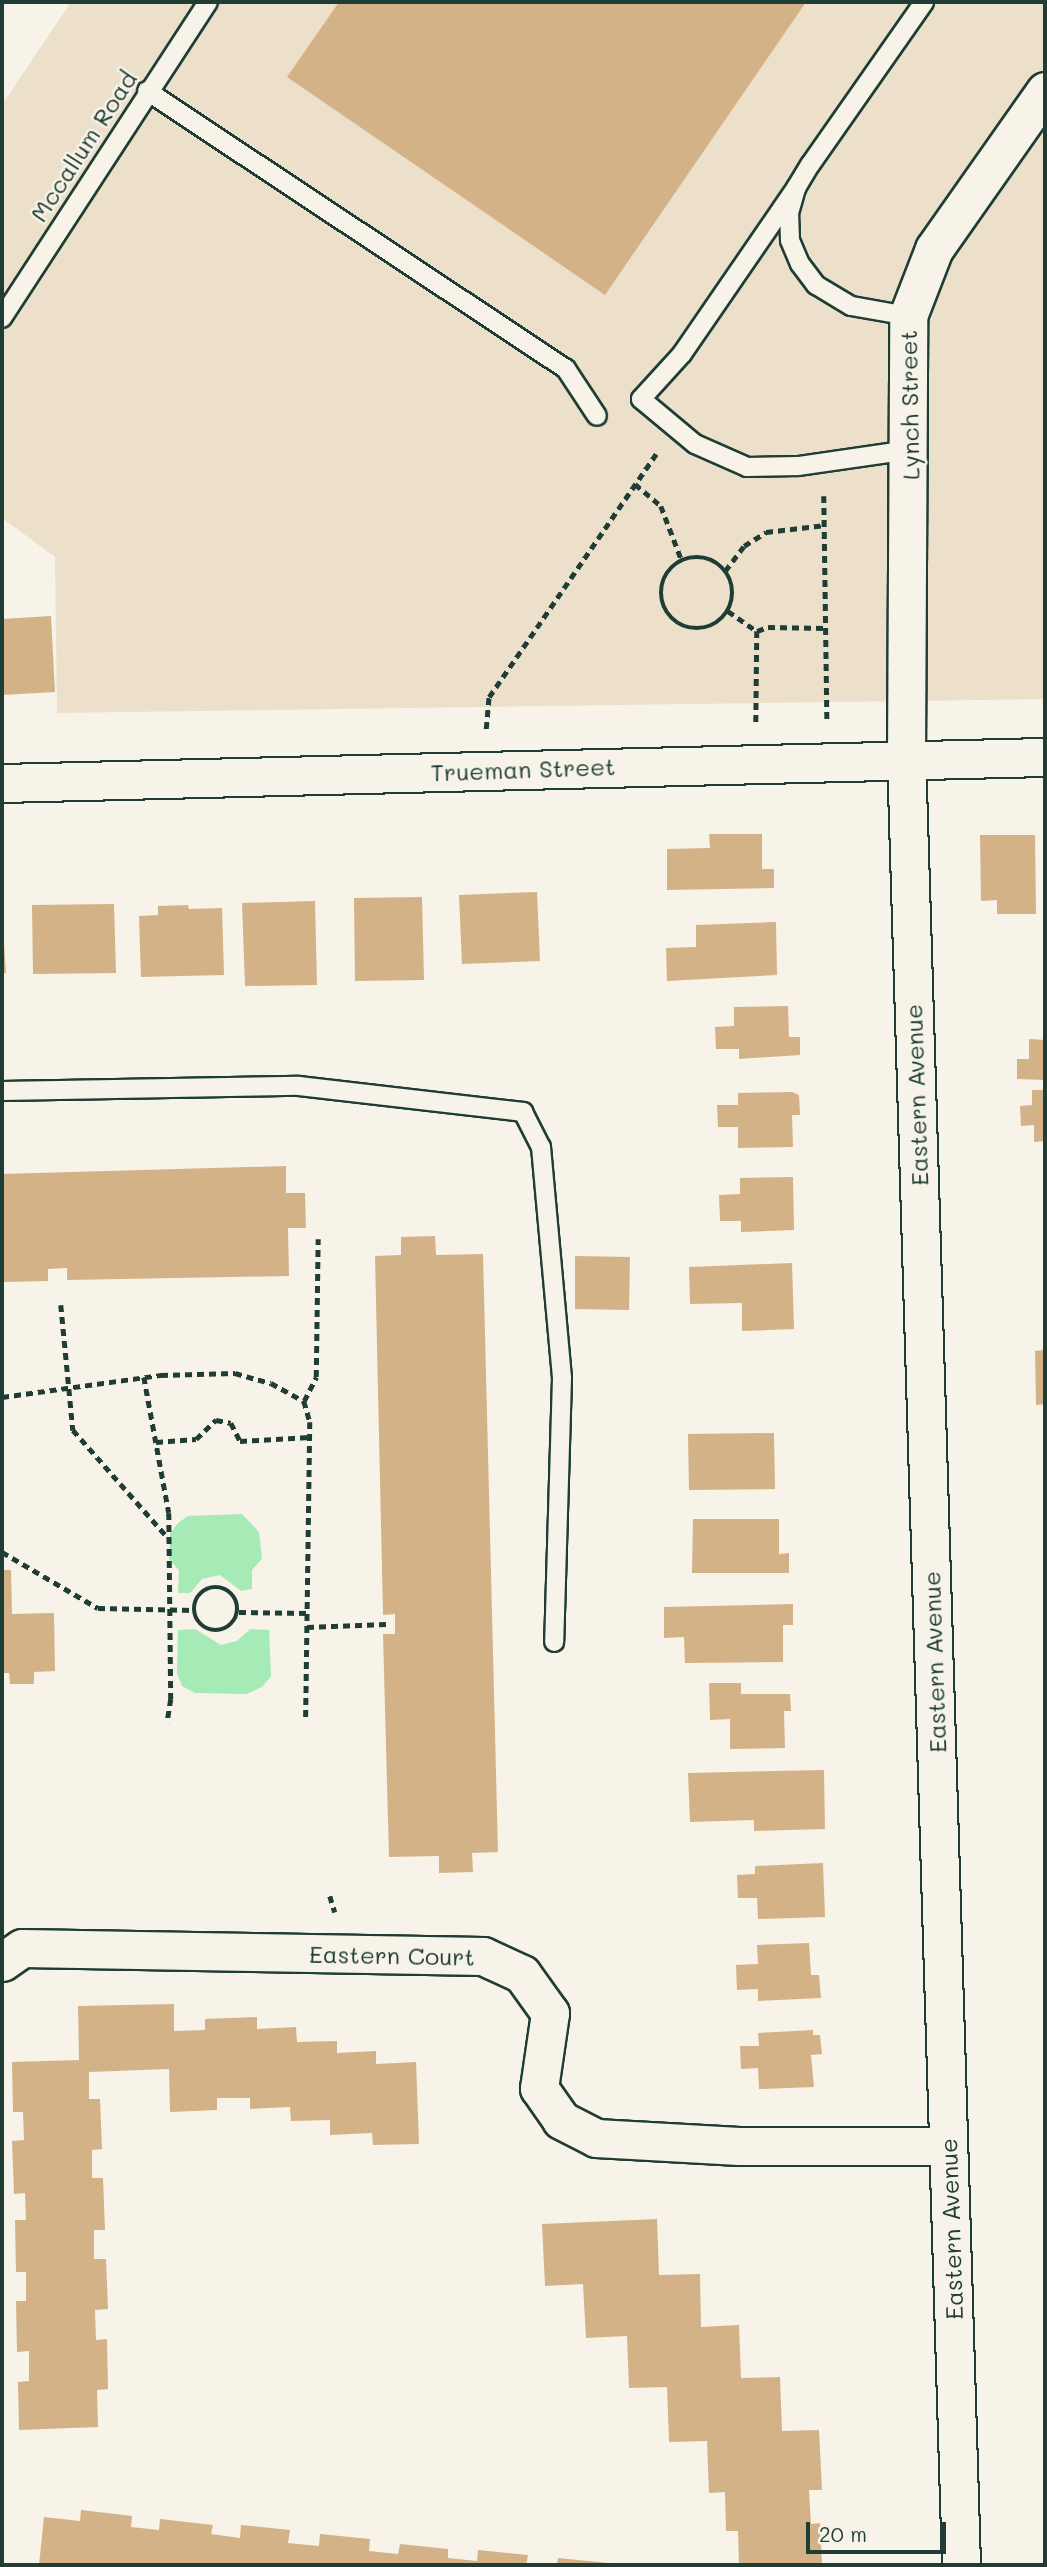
<!DOCTYPE html>
<style>
body{margin:0}
#map{position:relative;width:1047px;height:2567px;overflow:hidden;background:#f7f3e8;font-family:Mali,sans-serif}
div>[style]{position:absolute}
.built>*{inset:0;background:#ece0cb}
.green>*{inset:0;background:#a6eab5}
.building>*{inset:0;background:#d4b287}
.path>*{height:4.5px;margin-top:-2.25px;transform-origin:0;background:repeating-linear-gradient(90deg,#1f3d34 0 7px,transparent 0 12px)}
.path>.ring{margin:-2.25px;padding:0;box-sizing:content-box;background:none;border:4.5px solid #1f3d34;border-radius:50%}
.roads{filter:drop-shadow(2px 0 #1f3d34) drop-shadow(-2px 0 #1f3d34) drop-shadow(0 2px #1f3d34) drop-shadow(0 -2px #1f3d34)}
.service>*{height:18px;margin:-9px;padding:0 9px;transform-origin:9px;border-radius:9px;background:#f7f3e8}
.minor>*{height:37px;margin:-18.5px;padding:0 18.5px;transform-origin:18.5px;border-radius:18.5px;background:#f7f3e8}
span{translate:-50% -50%;white-space:nowrap;text-align:center;line-height:1.15;-webkit-text-stroke:5px #f7f3e8;paint-order:stroke}
.street-label{font-size:24px;color:#1f3d34}
.frame{position:absolute;inset:0;border:4px solid #1f3d34;pointer-events:none}
.scale{position:absolute;left:806px;top:2522px;width:140px;height:32px;box-sizing:border-box;border:4px solid #1f3d34;border-top:0;padding-left:9px;font-size:21px;line-height:24px;white-space:nowrap;color:#1f3d34;-webkit-text-stroke:5px #f7f3e8;paint-order:stroke}
</style>
<div id="map">
<div class="built">
<i style="clip-path:polygon(71px 2px,1045px 2px,1045px 699px,57px 713px,55px 557px,2px 518px,2px 105px)"></i>
</div>
<div class="green">
<i style="clip-path:polygon(242px 1514px,259px 1532px,262px 1559px,252px 1570px,252px 1589px,241px 1591px,220px 1575px,202px 1579px,190px 1593px,178px 1593px,179px 1570px,169px 1559px,170px 1534px,178px 1523px,188px 1516px)"></i>
<i style="clip-path:polygon(195px 1629px,221px 1645px,237px 1641px,250px 1629px,269px 1630px,271px 1676px,262px 1687px,246px 1694px,195px 1693px,182px 1686px,177px 1673px,178px 1630px)"></i>
</div>
<div class="building">
<i style="clip-path:polygon(339px 2px,806px 2px,605px 295px,287px 77px)"></i>
<i style="clip-path:polygon(51px 616px,55px 692px,2px 695px,2px 619px)"></i>
<i style="clip-path:polygon(709px 834px,762px 834px,762px 869px,774px 869px,774px 888px,667px 890px,667px 849px,710px 848px)"></i>
<i style="clip-path:polygon(980px 835px,1035px 835px,1036px 914px,997px 914px,997px 900px,981px 901px)"></i>
<i style="clip-path:polygon(537px 892px,540px 961px,462px 964px,459px 895px)"></i>
<i style="clip-path:polygon(422px 897px,424px 980px,355px 981px,354px 898px)"></i>
<i style="clip-path:polygon(315px 901px,317px 985px,245px 986px,242px 903px)"></i>
<i style="clip-path:polygon(114px 904px,116px 973px,33px 974px,32px 905px)"></i>
<i style="clip-path:polygon(188px 905px,189px 909px,222px 908px,224px 975px,141px 977px,139px 916px,158px 915px,158px 906px)"></i>
<i style="clip-path:polygon(2px 913px,6px 973px,2px 973px)"></i>
<i style="clip-path:polygon(776px 922px,777px 975px,667px 981px,666px 948px,696px 947px,696px 925px)"></i>
<i style="clip-path:polygon(788px 1006px,789px 1037px,800px 1037px,800px 1055px,739px 1059px,739px 1049px,716px 1049px,715px 1027px,734px 1026px,734px 1007px)"></i>
<i style="clip-path:polygon(1029px 1039px,1045px 1040px,1045px 1080px,1017px 1079px,1017px 1059px,1029px 1059px)"></i>
<i style="clip-path:polygon(1032px 1090px,1045px 1090px,1045px 1141px,1034px 1142px,1034px 1125px,1021px 1126px,1020px 1106px,1032px 1105px)"></i>
<i style="clip-path:polygon(792px 1092px,799px 1095px,800px 1115px,792px 1115px,793px 1147px,738px 1148px,738px 1127px,718px 1127px,717px 1105px,738px 1105px,738px 1093px)"></i>
<i style="clip-path:polygon(286px 1166px,286px 1193px,305px 1193px,306px 1228px,288px 1228px,289px 1276px,67px 1280px,67px 1268px,48px 1269px,48px 1281px,2px 1282px,2px 1174px)"></i>
<i style="clip-path:polygon(793px 1177px,794px 1230px,741px 1232px,741px 1221px,720px 1221px,719px 1195px,740px 1194px,740px 1178px)"></i>
<i style="clip-path:polygon(435px 1236px,436px 1255px,483px 1254px,498px 1852px,472px 1853px,473px 1872px,439px 1873px,439px 1856px,389px 1857px,383px 1634px,395px 1634px,395px 1614px,383px 1615px,375px 1256px,401px 1255px,401px 1237px)"></i>
<i style="clip-path:polygon(575px 1256px,630px 1257px,629px 1310px,575px 1309px)"></i>
<i style="clip-path:polygon(792px 1263px,794px 1329px,742px 1331px,742px 1303px,690px 1304px,689px 1267px)"></i>
<i style="clip-path:polygon(1045px 1350px,1045px 1404px,1036px 1405px,1035px 1351px)"></i>
<i style="clip-path:polygon(774px 1433px,775px 1489px,689px 1490px,688px 1434px)"></i>
<i style="clip-path:polygon(693px 1519px,779px 1519px,779px 1554px,789px 1553px,789px 1573px,692px 1573px)"></i>
<i style="clip-path:polygon(2px 1570px,11px 1570px,12px 1614px,54px 1613px,55px 1671px,34px 1672px,34px 1684px,10px 1684px,9px 1673px,2px 1673px)"></i>
<i style="clip-path:polygon(793px 1604px,793px 1625px,783px 1625px,783px 1662px,685px 1663px,684px 1637px,664px 1638px,664px 1607px)"></i>
<i style="clip-path:polygon(709px 1683px,741px 1683px,741px 1694px,790px 1694px,791px 1711px,784px 1711px,785px 1748px,730px 1749px,730px 1719px,710px 1720px)"></i>
<i style="clip-path:polygon(824px 1770px,825px 1829px,754px 1831px,754px 1820px,690px 1822px,688px 1773px)"></i>
<i style="clip-path:polygon(823px 1863px,825px 1917px,758px 1919px,757px 1898px,738px 1898px,737px 1875px,755px 1874px,755px 1866px)"></i>
<i style="clip-path:polygon(809px 1943px,811px 1975px,819px 1975px,821px 1998px,758px 2001px,758px 1989px,737px 1990px,736px 1965px,758px 1964px,757px 1945px)"></i>
<i style="clip-path:polygon(174px 2004px,174px 2031px,205px 2030px,205px 2019px,257px 2017px,257px 2029px,296px 2027px,297px 2042px,337px 2041px,337px 2053px,376px 2051px,376px 2064px,416px 2062px,419px 2144px,373px 2145px,372px 2133px,330px 2135px,330px 2120px,291px 2121px,290px 2107px,250px 2109px,250px 2098px,217px 2098px,217px 2110px,170px 2112px,169px 2069px,89px 2072px,89px 2099px,100px 2099px,102px 2149px,92px 2150px,92px 2178px,103px 2178px,105px 2230px,94px 2230px,94px 2259px,106px 2259px,108px 2309px,95px 2310px,96px 2340px,107px 2339px,108px 2389px,97px 2390px,98px 2427px,19px 2430px,18px 2382px,29px 2381px,29px 2351px,17px 2352px,16px 2301px,26px 2301px,26px 2272px,16px 2272px,15px 2220px,26px 2220px,25px 2193px,14px 2194px,12px 2141px,24px 2140px,23px 2112px,13px 2112px,12px 2062px,79px 2060px,78px 2006px)"></i>
<i style="clip-path:polygon(813px 2030px,813px 2035px,820px 2035px,822px 2054px,811px 2055px,814px 2087px,759px 2089px,758px 2068px,741px 2069px,740px 2046px,759px 2046px,758px 2033px)"></i>
<i style="clip-path:polygon(657px 2219px,659px 2275px,700px 2274px,701px 2327px,739px 2325px,741px 2378px,780px 2377px,782px 2431px,819px 2430px,822px 2490px,809px 2490px,811px 2524px,820px 2523px,822px 2565px,739px 2565px,738px 2531px,726px 2531px,725px 2492px,709px 2493px,707px 2441px,669px 2442px,667px 2387px,629px 2388px,627px 2336px,586px 2338px,583px 2284px,545px 2286px,542px 2224px)"></i>
<i style="clip-path:polygon(81px 2510px,132px 2516px,131px 2527px,159px 2530px,160px 2519px,213px 2525px,211px 2534px,240px 2538px,241px 2525px,290px 2530px,288px 2543px,319px 2546px,320px 2534px,370px 2539px,369px 2551px,398px 2554px,400px 2544px,448px 2549px,448px 2558px,477px 2561px,478px 2550px,528px 2555px,526px 2565px,39px 2565px,44px 2517px,80px 2521px)"></i>
<i style="clip-path:polygon(558px 2558px,609px 2563px,609px 2565px,557px 2565px)"></i>
</div>
<div class="path">
<i style="left:635px;top:484px;width:34px;rotate:40deg"></i>
<i style="left:661px;top:506px;width:59px;rotate:69.1deg"></i>
<i style="left:824px;top:496px;width:226px;rotate:89.2deg"></i>
<i class="ring" style="left:661px;top:557px;width:67.5px;height:67.5px"></i>
<i style="left:725px;top:571px;width:31px;rotate:-53deg"></i>
<i style="left:744px;top:546px;width:26px;rotate:-32deg"></i>
<i style="left:766px;top:532px;width:60px;rotate:-6.7deg"></i>
<i style="left:728px;top:611px;width:35px;rotate:35deg"></i>
<i style="left:757px;top:631px;width:92px;rotate:90.6deg"></i>
<i style="left:757px;top:631px;width:12px;rotate:-20deg"></i>
<i style="left:768px;top:627px;width:58px;rotate:1deg"></i>
<i style="left:486px;top:729px;width:32px;rotate:-85deg"></i>
<i style="left:489px;top:697px;width:295px;rotate:-55.5deg"></i>
<i style="left:61px;top:1305px;width:126px;rotate:84.5deg"></i>
<i style="left:73px;top:1430px;width:145px;rotate:48.6deg"></i>
<i style="left:144px;top:1377px;width:138px;rotate:79.6deg"></i>
<i style="left:169px;top:1513px;width:186px;rotate:89.4deg"></i>
<i style="left:171px;top:1699px;width:24px;rotate:99deg"></i>
<i style="left:2px;top:1397px;width:161px;rotate:-7.9deg"></i>
<i style="left:161px;top:1375px;width:74px;rotate:-1.5deg"></i>
<i style="left:235px;top:1373px;width:37px;rotate:16deg"></i>
<i style="left:271px;top:1383px;width:38px;rotate:29deg"></i>
<i style="left:304px;top:1401px;width:22px;rotate:74deg"></i>
<i style="left:310px;top:1422px;width:297px;rotate:90.8deg"></i>
<i style="left:304px;top:1401px;width:27px;rotate:-63deg"></i>
<i style="left:316px;top:1377px;width:138px;rotate:-89.2deg"></i>
<i style="left:156px;top:1442px;width:40px;rotate:-4.3deg"></i>
<i style="left:196px;top:1439px;width:28px;rotate:-44deg"></i>
<i style="left:216px;top:1420px;width:15px;rotate:11deg"></i>
<i style="left:231px;top:1423px;width:20px;rotate:63deg"></i>
<i style="left:240px;top:1441px;width:70px;rotate:-3.3deg"></i>
<i style="left:2px;top:1552px;width:111px;rotate:30.3deg"></i>
<i style="left:98px;top:1608px;width:96px;rotate:1.2deg"></i>
<i class="ring" style="left:194px;top:1587px;width:39.5px;height:39.5px"></i>
<i style="left:239px;top:1612px;width:69px;rotate:0.8deg"></i>
<i style="left:307px;top:1627px;width:79px;rotate:-2.2deg"></i>
<i style="left:330px;top:1896px;width:17px;rotate:73deg"></i>
</div>
<div class="roads">
<div class="service">
<i style="left:147px;top:91px;width:503px;rotate:33.56deg"></i>
<i style="left:566px;top:369px;width:56px;rotate:56.6deg"></i>
<i style="left:796px;top:188px;width:201px;rotate:124.5deg"></i>
<i style="left:682px;top:354px;width:61px;rotate:132.3deg"></i>
<i style="left:641px;top:399px;width:70px;rotate:39.8deg"></i>
<i style="left:695px;top:444px;width:57px;rotate:23.9deg"></i>
<i style="left:747px;top:467px;width:51px;rotate:-1.1deg"></i>
<i style="left:798px;top:466px;width:112px;rotate:-8.2deg"></i>
<i style="left:908px;top:316px;width:58px;rotate:-170deg"></i>
<i style="left:851px;top:306px;width:41px;rotate:-149deg"></i>
<i style="left:816px;top:285px;width:26px;rotate:-127deg"></i>
<i style="left:800px;top:264px;width:26px;rotate:-113deg"></i>
<i style="left:790px;top:240px;width:27px;rotate:-92deg"></i>
<i style="left:789px;top:213px;width:26px;rotate:-74deg"></i>
<i style="left:796px;top:188px;width:27px;rotate:-59deg"></i>
<i style="left:810px;top:165px;width:199px;rotate:-55deg"></i>
<i style="left:2px;top:318px;width:377px;rotate:-56.9deg"></i>
<i style="left:2px;top:1091px;width:297px;rotate:-1deg"></i>
<i style="left:299px;top:1086px;width:226px;rotate:6.6deg"></i>
<i style="left:523px;top:1112px;width:39px;rotate:63deg"></i>
<i style="left:541px;top:1147px;width:232px;rotate:84.8deg"></i>
<i style="left:562px;top:1378px;width:264px;rotate:91.7deg"></i>
</div>
<div class="minor">
<i style="left:2px;top:783px;width:1043px;rotate:-1.43deg"></i>
<i style="left:2px;top:1962px;width:24px;rotate:-35deg"></i>
<i style="left:22px;top:1948px;width:461px;rotate:1deg"></i>
<i style="left:483px;top:1956px;width:43px;rotate:24.8deg"></i>
<i style="left:522px;top:1974px;width:48px;rotate:54.3deg"></i>
<i style="left:550px;top:2013px;width:76px;rotate:98.3deg"></i>
<i style="left:539px;top:2088px;width:39px;rotate:55deg"></i>
<i style="left:561px;top:2120px;width:39px;rotate:27deg"></i>
<i style="left:596px;top:2138px;width:143px;rotate:3.2deg"></i>
<i style="left:739px;top:2146px;width:209px"></i>
<i style="left:961px;top:2565px;width:1808px;rotate:-91.74deg"></i>
<i style="left:906px;top:758px;width:442px;rotate:-89.7deg"></i>
<i style="left:908px;top:316px;width:72px;rotate:-68.8deg"></i>
<i style="left:934px;top:249px;width:193px;rotate:-54.9deg"></i>
</div>
</div>
<div class="street-label">
<span style="left:83px;top:146px;rotate:-57deg">Mccallum Road</span>
<span style="left:909px;top:405px;rotate:-91deg">Lynch Street</span>
<span style="left:523px;top:769px;rotate:-2deg">Trueman Street</span>
<span style="left:916px;top:1095px;rotate:-92deg">Eastern Avenue</span>
<span style="left:934px;top:1662px;rotate:-92deg">Eastern Avenue</span>
<span style="left:392px;top:1955px;rotate:1deg">Eastern Court</span>
<span style="left:951px;top:2229px;rotate:-92deg">Eastern Avenue</span>
</div>
<div class="frame"></div>
<div class="scale">20 m</div>
</div>
